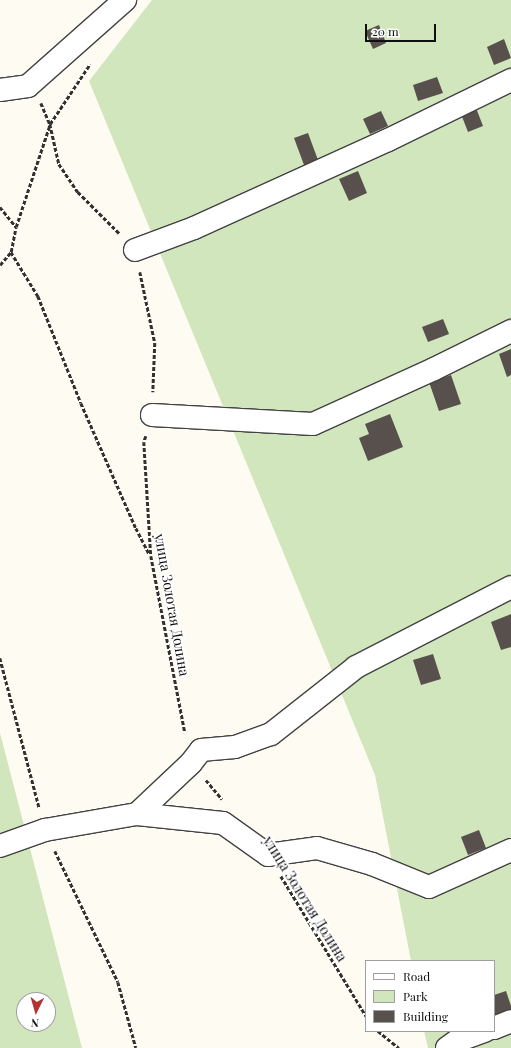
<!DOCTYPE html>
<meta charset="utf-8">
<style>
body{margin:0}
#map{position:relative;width:511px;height:1048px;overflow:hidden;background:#fefcf2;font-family:"Playfair Display",serif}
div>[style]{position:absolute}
.green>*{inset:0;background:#d1e6bd}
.building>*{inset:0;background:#57504c}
.path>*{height:2.5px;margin-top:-1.25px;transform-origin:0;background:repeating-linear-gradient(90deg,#313131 0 4px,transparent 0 6px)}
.roads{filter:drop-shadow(1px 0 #424242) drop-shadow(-1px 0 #424242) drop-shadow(0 1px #424242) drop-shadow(0 -1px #424242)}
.minor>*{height:22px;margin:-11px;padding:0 11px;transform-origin:11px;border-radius:11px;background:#fff}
span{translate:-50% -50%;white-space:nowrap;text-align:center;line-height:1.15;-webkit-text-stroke:4px #fff;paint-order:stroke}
.street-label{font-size:14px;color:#0f0f0f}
.legend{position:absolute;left:365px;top:960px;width:130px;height:72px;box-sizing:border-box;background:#fff;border:1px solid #9f9f9f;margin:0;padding:5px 7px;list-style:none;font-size:12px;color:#0f0f0f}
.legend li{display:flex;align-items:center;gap:8px;height:20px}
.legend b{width:20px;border:1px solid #9f9f9f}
.north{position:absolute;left:16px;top:992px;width:40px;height:40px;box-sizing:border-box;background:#fff;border:1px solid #9f9f9f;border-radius:50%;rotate:185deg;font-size:11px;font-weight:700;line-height:16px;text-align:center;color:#0f0f0f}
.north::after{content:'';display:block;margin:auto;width:14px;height:18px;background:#b43233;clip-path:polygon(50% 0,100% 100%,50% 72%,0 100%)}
.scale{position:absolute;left:365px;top:24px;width:71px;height:18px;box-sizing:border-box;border:2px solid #0f0f0f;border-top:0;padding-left:5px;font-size:12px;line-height:14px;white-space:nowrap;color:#0f0f0f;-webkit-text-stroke:3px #fff;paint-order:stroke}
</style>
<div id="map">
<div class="green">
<i style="clip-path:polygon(152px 0,511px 0,511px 1048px,428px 1048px,424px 1031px,494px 1031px,494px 961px,411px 961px,375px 775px,89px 81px)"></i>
<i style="clip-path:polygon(evenodd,0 733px,82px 1048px,0 1048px,0 733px,24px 1000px,48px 1000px,48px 1024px,24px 1024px,24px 1000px)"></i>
</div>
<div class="building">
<i style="clip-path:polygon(379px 25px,386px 43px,373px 49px,365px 31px)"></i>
<i style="clip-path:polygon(504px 39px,511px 58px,494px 65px,487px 47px)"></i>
<i style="clip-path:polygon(437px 77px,443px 93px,418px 101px,413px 85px)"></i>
<i style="clip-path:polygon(476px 108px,483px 126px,468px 132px,461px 114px)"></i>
<i style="clip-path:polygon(381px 111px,388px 126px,370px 134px,363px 119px)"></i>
<i style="clip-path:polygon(308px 133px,318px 160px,304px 165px,294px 138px)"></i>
<i style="clip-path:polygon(358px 171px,367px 193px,349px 201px,339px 179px)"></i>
<i style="clip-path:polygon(443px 319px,449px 334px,428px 342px,422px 327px)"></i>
<i style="clip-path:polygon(511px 349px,511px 375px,507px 377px,499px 354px)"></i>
<i style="clip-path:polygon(451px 375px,461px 404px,439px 411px,429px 382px)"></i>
<i style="clip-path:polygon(390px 414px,403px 447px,368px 461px,359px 438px,369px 434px,365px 424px)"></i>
<i style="clip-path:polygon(511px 614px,511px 647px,501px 650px,491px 622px)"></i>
<i style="clip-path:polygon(433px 654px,441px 679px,421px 685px,413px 660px)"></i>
<i style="clip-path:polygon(479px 830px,486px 848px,468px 855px,461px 837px)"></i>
<i style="clip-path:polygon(506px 991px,511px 1006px,511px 1011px,495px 1017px,494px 995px)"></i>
</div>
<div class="path">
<i style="left:41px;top:103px;width:23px;rotate:67deg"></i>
<i style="left:50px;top:124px;width:41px;rotate:77.3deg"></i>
<i style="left:59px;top:164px;width:34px;rotate:56deg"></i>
<i style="left:78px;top:192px;width:59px;rotate:45deg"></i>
<i style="left:0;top:207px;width:26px;rotate:51deg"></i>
<i style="left:11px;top:252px;width:52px;rotate:58.5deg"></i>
<i style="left:38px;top:296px;width:115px;rotate:68.1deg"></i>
<i style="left:81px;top:403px;width:137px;rotate:66.3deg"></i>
<i style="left:136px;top:528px;width:30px;rotate:63deg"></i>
<i style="left:0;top:265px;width:17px;rotate:-50deg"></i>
<i style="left:11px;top:252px;width:25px;rotate:-79deg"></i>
<i style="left:16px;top:227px;width:108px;rotate:-71.7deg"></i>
<i style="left:50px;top:124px;width:72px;rotate:-56.3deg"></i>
<i style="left:140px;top:272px;width:73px;rotate:78.1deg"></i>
<i style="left:155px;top:343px;width:49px;rotate:92.3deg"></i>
<i style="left:146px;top:436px;width:6px;rotate:108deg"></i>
<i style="left:144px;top:442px;width:114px;rotate:86.5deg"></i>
<i style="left:151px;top:556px;width:180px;rotate:79.1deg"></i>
<i style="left:0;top:658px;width:154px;rotate:75.3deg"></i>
<i style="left:206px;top:780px;width:25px;rotate:50deg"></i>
<i style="left:55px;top:851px;width:145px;rotate:64.3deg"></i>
<i style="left:118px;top:982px;width:68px;rotate:74.7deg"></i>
<i style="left:281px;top:876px;width:164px;rotate:58.7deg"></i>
<i style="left:378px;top:1031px;width:27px;rotate:39deg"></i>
</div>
<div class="roads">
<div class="minor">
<i style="left:0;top:90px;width:28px;rotate:-8deg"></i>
<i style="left:28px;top:86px;width:130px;rotate:-41.6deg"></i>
<i style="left:135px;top:250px;width:63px;rotate:-20.4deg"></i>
<i style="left:194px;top:228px;width:213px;rotate:-24.4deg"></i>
<i style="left:388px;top:140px;width:137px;rotate:-26deg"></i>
<i style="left:152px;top:415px;width:161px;rotate:3.2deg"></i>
<i style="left:313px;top:424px;width:133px;rotate:-24.4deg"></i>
<i style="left:434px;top:369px;width:86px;rotate:-26.3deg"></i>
<i style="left:137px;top:814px;width:86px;rotate:6deg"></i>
<i style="left:223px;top:823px;width:55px;rotate:35.4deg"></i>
<i style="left:268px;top:855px;width:49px;rotate:-8.1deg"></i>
<i style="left:317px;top:848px;width:57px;rotate:16.2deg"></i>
<i style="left:372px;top:864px;width:61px;rotate:22deg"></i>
<i style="left:429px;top:887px;width:90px;rotate:-24.3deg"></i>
<i style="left:0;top:846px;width:48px;rotate:-19.6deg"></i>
<i style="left:45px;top:830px;width:93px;rotate:-9.9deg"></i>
<i style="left:137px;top:814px;width:74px;rotate:-43.4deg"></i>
<i style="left:191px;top:763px;width:16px;rotate:-52deg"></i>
<i style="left:201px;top:750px;width:34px;rotate:-5deg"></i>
<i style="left:235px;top:747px;width:38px;rotate:-20deg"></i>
<i style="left:271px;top:734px;width:108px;rotate:-38.2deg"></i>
<i style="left:356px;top:667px;width:174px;rotate:-27.3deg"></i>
<i style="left:494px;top:1028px;width:18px;rotate:-22deg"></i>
<i style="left:447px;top:1048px;width:12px;rotate:-35deg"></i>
<i style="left:457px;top:1041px;width:30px;rotate:-20deg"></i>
</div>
</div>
<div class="street-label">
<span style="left:172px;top:605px;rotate:80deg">улица Золотая Долина</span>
<span style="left:305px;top:899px;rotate:58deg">улица Золотая Долина</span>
</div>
<ul class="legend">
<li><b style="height:5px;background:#fff"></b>Road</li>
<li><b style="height:11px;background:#d1e6bd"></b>Park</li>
<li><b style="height:11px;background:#57504c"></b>Building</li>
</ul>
<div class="north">N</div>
<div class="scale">20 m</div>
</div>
